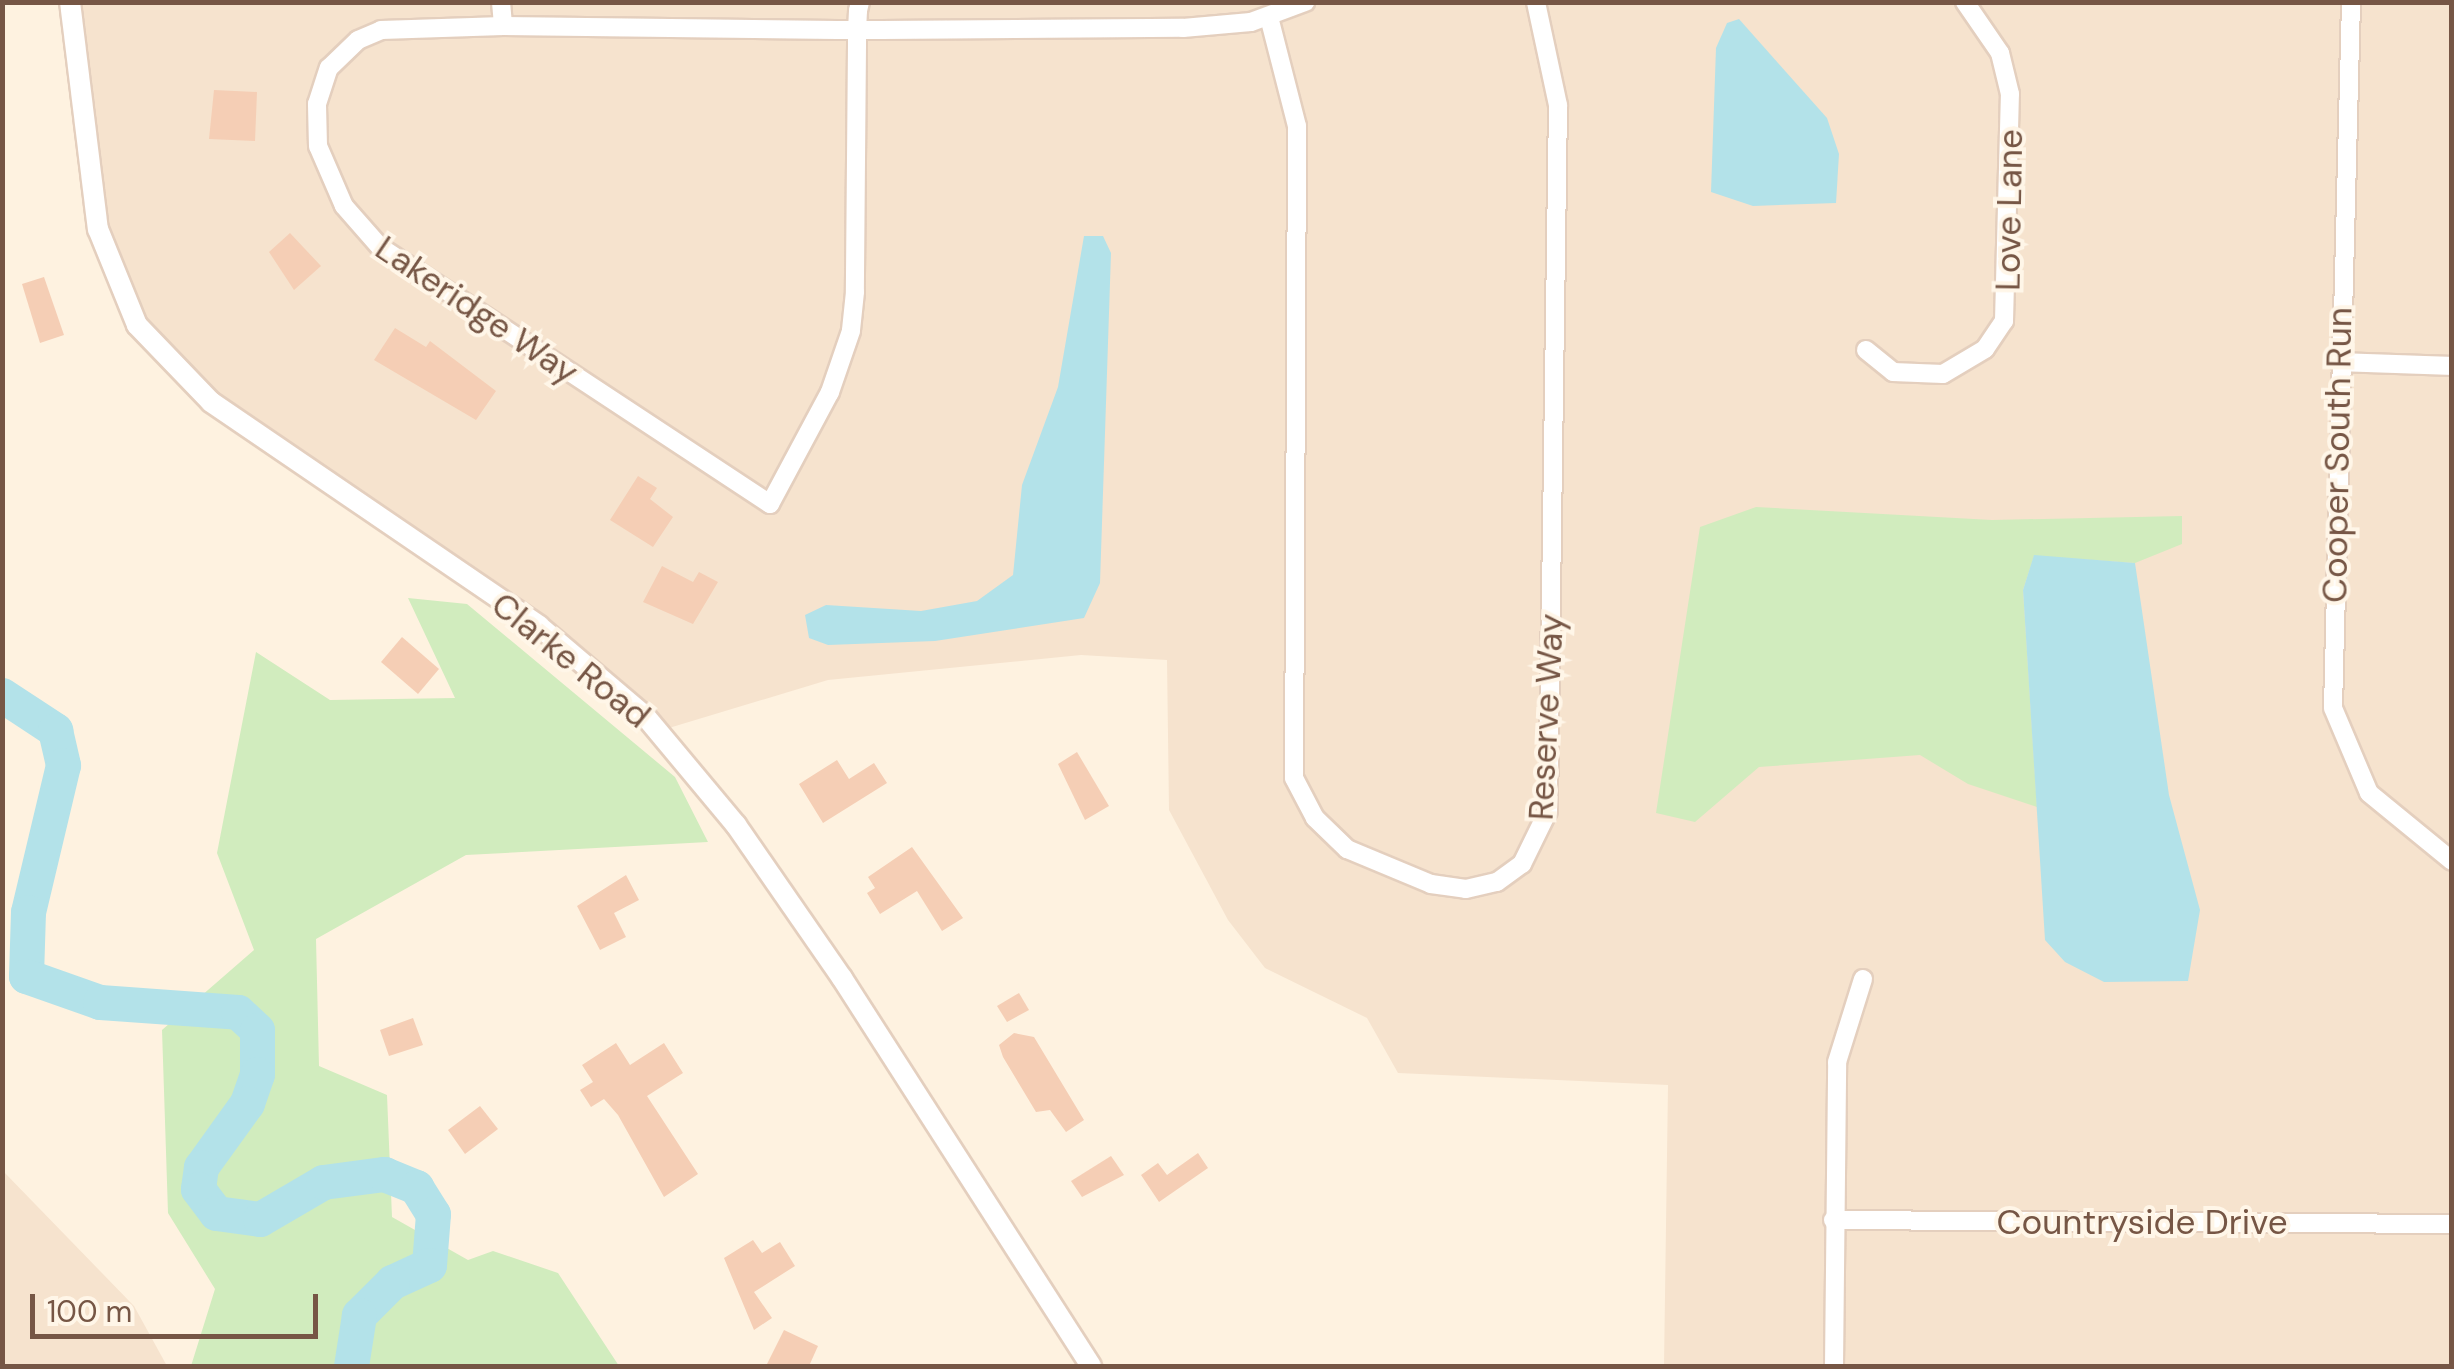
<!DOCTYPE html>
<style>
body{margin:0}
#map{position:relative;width:2454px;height:1369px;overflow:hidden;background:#fef2e0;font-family:"DM Sans",sans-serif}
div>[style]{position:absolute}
.residential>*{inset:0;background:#f6e3ce}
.green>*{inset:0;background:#d1ecbe}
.water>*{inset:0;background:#b3e2e9}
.river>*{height:35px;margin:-17.5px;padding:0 17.5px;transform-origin:17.5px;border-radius:17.5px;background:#b3e2e9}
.building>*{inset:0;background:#f5ceb5}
.roads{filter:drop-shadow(2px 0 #e4cfbe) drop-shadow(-2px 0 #e4cfbe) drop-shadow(0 2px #e4cfbe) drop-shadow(0 -2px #e4cfbe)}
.minor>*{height:18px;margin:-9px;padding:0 9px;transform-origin:9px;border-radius:9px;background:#fff}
.tertiary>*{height:20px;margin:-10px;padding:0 10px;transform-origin:10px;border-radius:10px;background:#fff}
span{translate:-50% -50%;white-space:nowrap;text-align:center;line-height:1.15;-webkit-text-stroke:8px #fff6e8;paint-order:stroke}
.street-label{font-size:35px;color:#765645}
.frame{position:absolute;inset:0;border:5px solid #765645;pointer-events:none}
.scale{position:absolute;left:30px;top:1294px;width:288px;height:45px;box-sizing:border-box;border:5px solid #765645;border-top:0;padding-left:12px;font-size:30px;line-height:35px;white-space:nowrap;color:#765645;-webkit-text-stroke:8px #fff6e8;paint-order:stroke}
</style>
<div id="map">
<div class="residential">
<i style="clip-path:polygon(70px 3px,2451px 3px,2451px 1366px,1664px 1366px,1668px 1085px,1398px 1073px,1367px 1018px,1265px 968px,1228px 920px,1169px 810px,1167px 660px,1081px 655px,828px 680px,659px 731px,595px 669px,193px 388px,109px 270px)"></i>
<i style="clip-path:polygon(3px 1171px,134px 1306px,167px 1366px,3px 1366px)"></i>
</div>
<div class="green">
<i style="clip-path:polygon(1756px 507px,1992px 520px,2182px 516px,2182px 544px,2135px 563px,2034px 556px,2023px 590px,2037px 807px,1968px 784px,1920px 755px,1759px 767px,1695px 822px,1656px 813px,1700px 527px)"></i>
<i style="clip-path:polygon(408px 598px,467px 604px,675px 777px,708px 842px,466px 855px,316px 939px,319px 1066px,387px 1095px,392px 1217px,468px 1260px,493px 1251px,558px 1273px,619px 1366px,191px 1366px,215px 1289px,168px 1213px,162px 1030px,254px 950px,217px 853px,256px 652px,330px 700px,455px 698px)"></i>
</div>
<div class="water">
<i style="clip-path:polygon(1739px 19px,1827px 118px,1839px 154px,1836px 203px,1753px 206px,1711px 192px,1716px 48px,1727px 23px)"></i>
<i style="clip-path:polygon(1084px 236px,1103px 236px,1111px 253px,1100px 583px,1084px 618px,935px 641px,828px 645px,809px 638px,805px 615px,826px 605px,921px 611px,977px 601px,1013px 575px,1022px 485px,1058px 387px)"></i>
<i style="clip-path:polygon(2034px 555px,2135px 563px,2169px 795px,2200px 910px,2188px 981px,2104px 982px,2065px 962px,2045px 940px,2023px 590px)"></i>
</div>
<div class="river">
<i style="left:2px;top:695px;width:64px;rotate:33.4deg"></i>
<i style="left:55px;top:730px;width:36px;rotate:77deg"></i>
<i style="left:63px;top:765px;width:151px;rotate:103.4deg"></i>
<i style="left:28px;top:912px;width:64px;rotate:91.8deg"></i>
<i style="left:26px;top:976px;width:78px;rotate:19.4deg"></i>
<i style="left:100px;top:1002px;width:138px;rotate:4.1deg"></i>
<i style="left:238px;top:1012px;width:26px;rotate:43deg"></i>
<i style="left:257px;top:1030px;width:44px;rotate:90deg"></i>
<i style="left:257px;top:1074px;width:31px;rotate:109deg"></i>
<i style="left:247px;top:1103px;width:79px;rotate:125.7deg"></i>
<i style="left:201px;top:1167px;width:22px;rotate:98deg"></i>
<i style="left:198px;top:1189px;width:30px;rotate:53deg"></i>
<i style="left:216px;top:1213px;width:44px;rotate:7.8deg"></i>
<i style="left:260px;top:1219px;width:73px;rotate:-30.4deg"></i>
<i style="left:323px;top:1182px;width:62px;rotate:-7.5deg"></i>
<i style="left:384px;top:1174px;width:35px;rotate:22deg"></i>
<i style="left:416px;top:1187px;width:32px;rotate:58deg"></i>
<i style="left:433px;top:1214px;width:51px;rotate:94.5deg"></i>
<i style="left:429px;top:1265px;width:41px;rotate:155.3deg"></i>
<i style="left:392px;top:1282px;width:47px;rotate:135deg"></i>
<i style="left:359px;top:1315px;width:52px;rotate:98.9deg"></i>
</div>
<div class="building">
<i style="clip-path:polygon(214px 90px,257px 92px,255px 141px,209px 139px)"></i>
<i style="clip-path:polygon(290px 233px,321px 266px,294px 290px,269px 252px)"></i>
<i style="clip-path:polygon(44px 277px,64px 335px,40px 343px,22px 284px)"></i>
<i style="clip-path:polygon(395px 328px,426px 347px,430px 341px,496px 391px,476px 420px,374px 360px)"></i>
<i style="clip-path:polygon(638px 476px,657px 488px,650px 499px,673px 517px,653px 547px,610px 520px)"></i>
<i style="clip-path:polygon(662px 566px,693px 582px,699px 572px,718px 582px,693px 624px,643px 602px)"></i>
<i style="clip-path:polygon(402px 637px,439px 669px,418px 694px,381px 662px)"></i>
<i style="clip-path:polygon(1077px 752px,1109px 806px,1085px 820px,1058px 764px)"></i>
<i style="clip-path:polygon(837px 760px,849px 779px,874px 763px,887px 783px,823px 823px,799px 784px)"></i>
<i style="clip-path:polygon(912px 847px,963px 918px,942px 931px,917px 891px,880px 914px,867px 893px,875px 888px,868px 877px)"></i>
<i style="clip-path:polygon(626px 875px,639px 900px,614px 913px,626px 937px,600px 950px,577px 906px)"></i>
<i style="clip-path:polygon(1019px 993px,1029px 1010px,1007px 1022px,997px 1006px)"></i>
<i style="clip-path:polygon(413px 1018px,423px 1045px,389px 1056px,380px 1030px)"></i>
<i style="clip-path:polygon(1014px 1033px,1034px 1037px,1084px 1120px,1066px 1132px,1050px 1110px,1036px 1112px,1003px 1057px,999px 1045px)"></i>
<i style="clip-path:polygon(616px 1043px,630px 1065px,664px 1043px,683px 1073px,647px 1096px,698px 1174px,664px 1197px,618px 1115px,604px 1099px,591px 1107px,580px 1090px,593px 1082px,582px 1065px)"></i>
<i style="clip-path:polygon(480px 1106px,498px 1129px,465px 1154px,448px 1130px)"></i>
<i style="clip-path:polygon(1198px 1153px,1208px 1168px,1159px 1202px,1141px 1175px,1158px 1163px,1167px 1175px)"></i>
<i style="clip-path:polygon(1111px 1156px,1124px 1175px,1082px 1197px,1071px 1181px)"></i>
<i style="clip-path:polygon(753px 1240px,762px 1253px,780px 1242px,795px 1266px,754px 1292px,772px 1318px,754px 1330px,724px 1258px)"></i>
<i style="clip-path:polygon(784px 1330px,818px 1346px,809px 1366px,766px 1366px)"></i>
</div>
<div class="roads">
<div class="minor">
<i style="left:501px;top:2px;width:24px;rotate:85deg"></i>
<i style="left:860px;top:2px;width:9px;rotate:103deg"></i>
<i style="left:858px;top:11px;width:19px;rotate:93deg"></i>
<i style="left:857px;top:30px;width:15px;rotate:90deg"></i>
<i style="left:857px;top:45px;width:247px;rotate:90.5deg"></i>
<i style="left:855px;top:292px;width:39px;rotate:96deg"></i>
<i style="left:851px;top:331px;width:65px;rotate:109deg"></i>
<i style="left:830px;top:392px;width:127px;rotate:118.2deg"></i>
<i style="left:770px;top:504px;width:467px;rotate:-146.6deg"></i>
<i style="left:380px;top:247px;width:55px;rotate:-131.3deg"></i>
<i style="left:344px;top:206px;width:65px;rotate:-113.4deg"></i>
<i style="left:318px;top:146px;width:42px;rotate:-91.4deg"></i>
<i style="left:317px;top:104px;width:38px;rotate:-72deg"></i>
<i style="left:329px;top:68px;width:40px;rotate:-44deg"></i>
<i style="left:358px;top:40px;width:25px;rotate:-23deg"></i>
<i style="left:381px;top:30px;width:122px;rotate:-1.9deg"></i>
<i style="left:503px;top:26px;width:334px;rotate:0.7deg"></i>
<i style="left:837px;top:30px;width:38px"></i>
<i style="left:875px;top:30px;width:308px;rotate:-0.4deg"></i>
<i style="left:1183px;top:28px;width:68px;rotate:-5deg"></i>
<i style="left:1251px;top:22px;width:58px;rotate:-20.3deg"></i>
<i style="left:2351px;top:2px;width:706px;rotate:91.46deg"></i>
<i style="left:2333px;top:708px;width:92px;rotate:67deg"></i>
<i style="left:2369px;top:793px;width:107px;rotate:39.3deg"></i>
<i style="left:1269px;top:17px;width:113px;rotate:75.6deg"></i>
<i style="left:1297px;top:126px;width:652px;rotate:90.26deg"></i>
<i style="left:1294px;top:778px;width:45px;rotate:62.3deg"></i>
<i style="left:1315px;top:818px;width:45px;rotate:44.1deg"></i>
<i style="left:1347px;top:849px;width:91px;rotate:22.6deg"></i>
<i style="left:1431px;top:884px;width:35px;rotate:8deg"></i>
<i style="left:1466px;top:889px;width:32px;rotate:-13deg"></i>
<i style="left:1497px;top:882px;width:31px;rotate:-36deg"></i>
<i style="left:1522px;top:864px;width:59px;rotate:-63.9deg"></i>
<i style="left:1548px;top:811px;width:706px;rotate:-89.19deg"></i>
<i style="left:1558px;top:105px;width:105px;rotate:-102.1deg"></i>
<i style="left:1866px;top:350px;width:35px;rotate:39deg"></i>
<i style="left:1893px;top:372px;width:50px;rotate:2.3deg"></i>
<i style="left:1943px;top:374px;width:49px;rotate:-30.8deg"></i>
<i style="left:1985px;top:349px;width:34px;rotate:-56deg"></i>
<i style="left:2004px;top:321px;width:227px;rotate:-88.5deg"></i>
<i style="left:2010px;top:94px;width:42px;rotate:-103.7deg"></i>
<i style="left:2000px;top:53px;width:62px;rotate:-124.5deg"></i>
<i style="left:2339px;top:362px;width:113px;rotate:2deg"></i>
<i style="left:1833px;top:1220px;width:619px;rotate:0.37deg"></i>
<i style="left:1834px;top:1366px;width:304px;rotate:-89.4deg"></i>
<i style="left:1837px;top:1062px;width:87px;rotate:-72.6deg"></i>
</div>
<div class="tertiary">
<i style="left:70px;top:2px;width:229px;rotate:83deg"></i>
<i style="left:98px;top:229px;width:104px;rotate:67.9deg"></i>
<i style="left:137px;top:325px;width:107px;rotate:46.1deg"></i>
<i style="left:211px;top:402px;width:397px;rotate:34.3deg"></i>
<i style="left:539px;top:626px;width:140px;rotate:40.4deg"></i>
<i style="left:646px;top:717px;width:141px;rotate:50.2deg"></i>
<i style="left:736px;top:825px;width:186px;rotate:55.3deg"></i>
<i style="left:842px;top:978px;width:461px;rotate:57.3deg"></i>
</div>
</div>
<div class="street-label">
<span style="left:2009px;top:210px;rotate:-89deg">Love Lane</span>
<span style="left:477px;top:310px;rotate:34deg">Lakeridge Way</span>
<span style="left:2337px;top:455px;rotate:-89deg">Cooper South Run</span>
<span style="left:571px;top:660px;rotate:39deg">Clarke Road</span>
<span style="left:1546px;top:717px;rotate:-87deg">Reserve Way</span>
<span style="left:2142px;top:1222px">Countryside Drive</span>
</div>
<div class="frame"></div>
<div class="scale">100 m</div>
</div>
